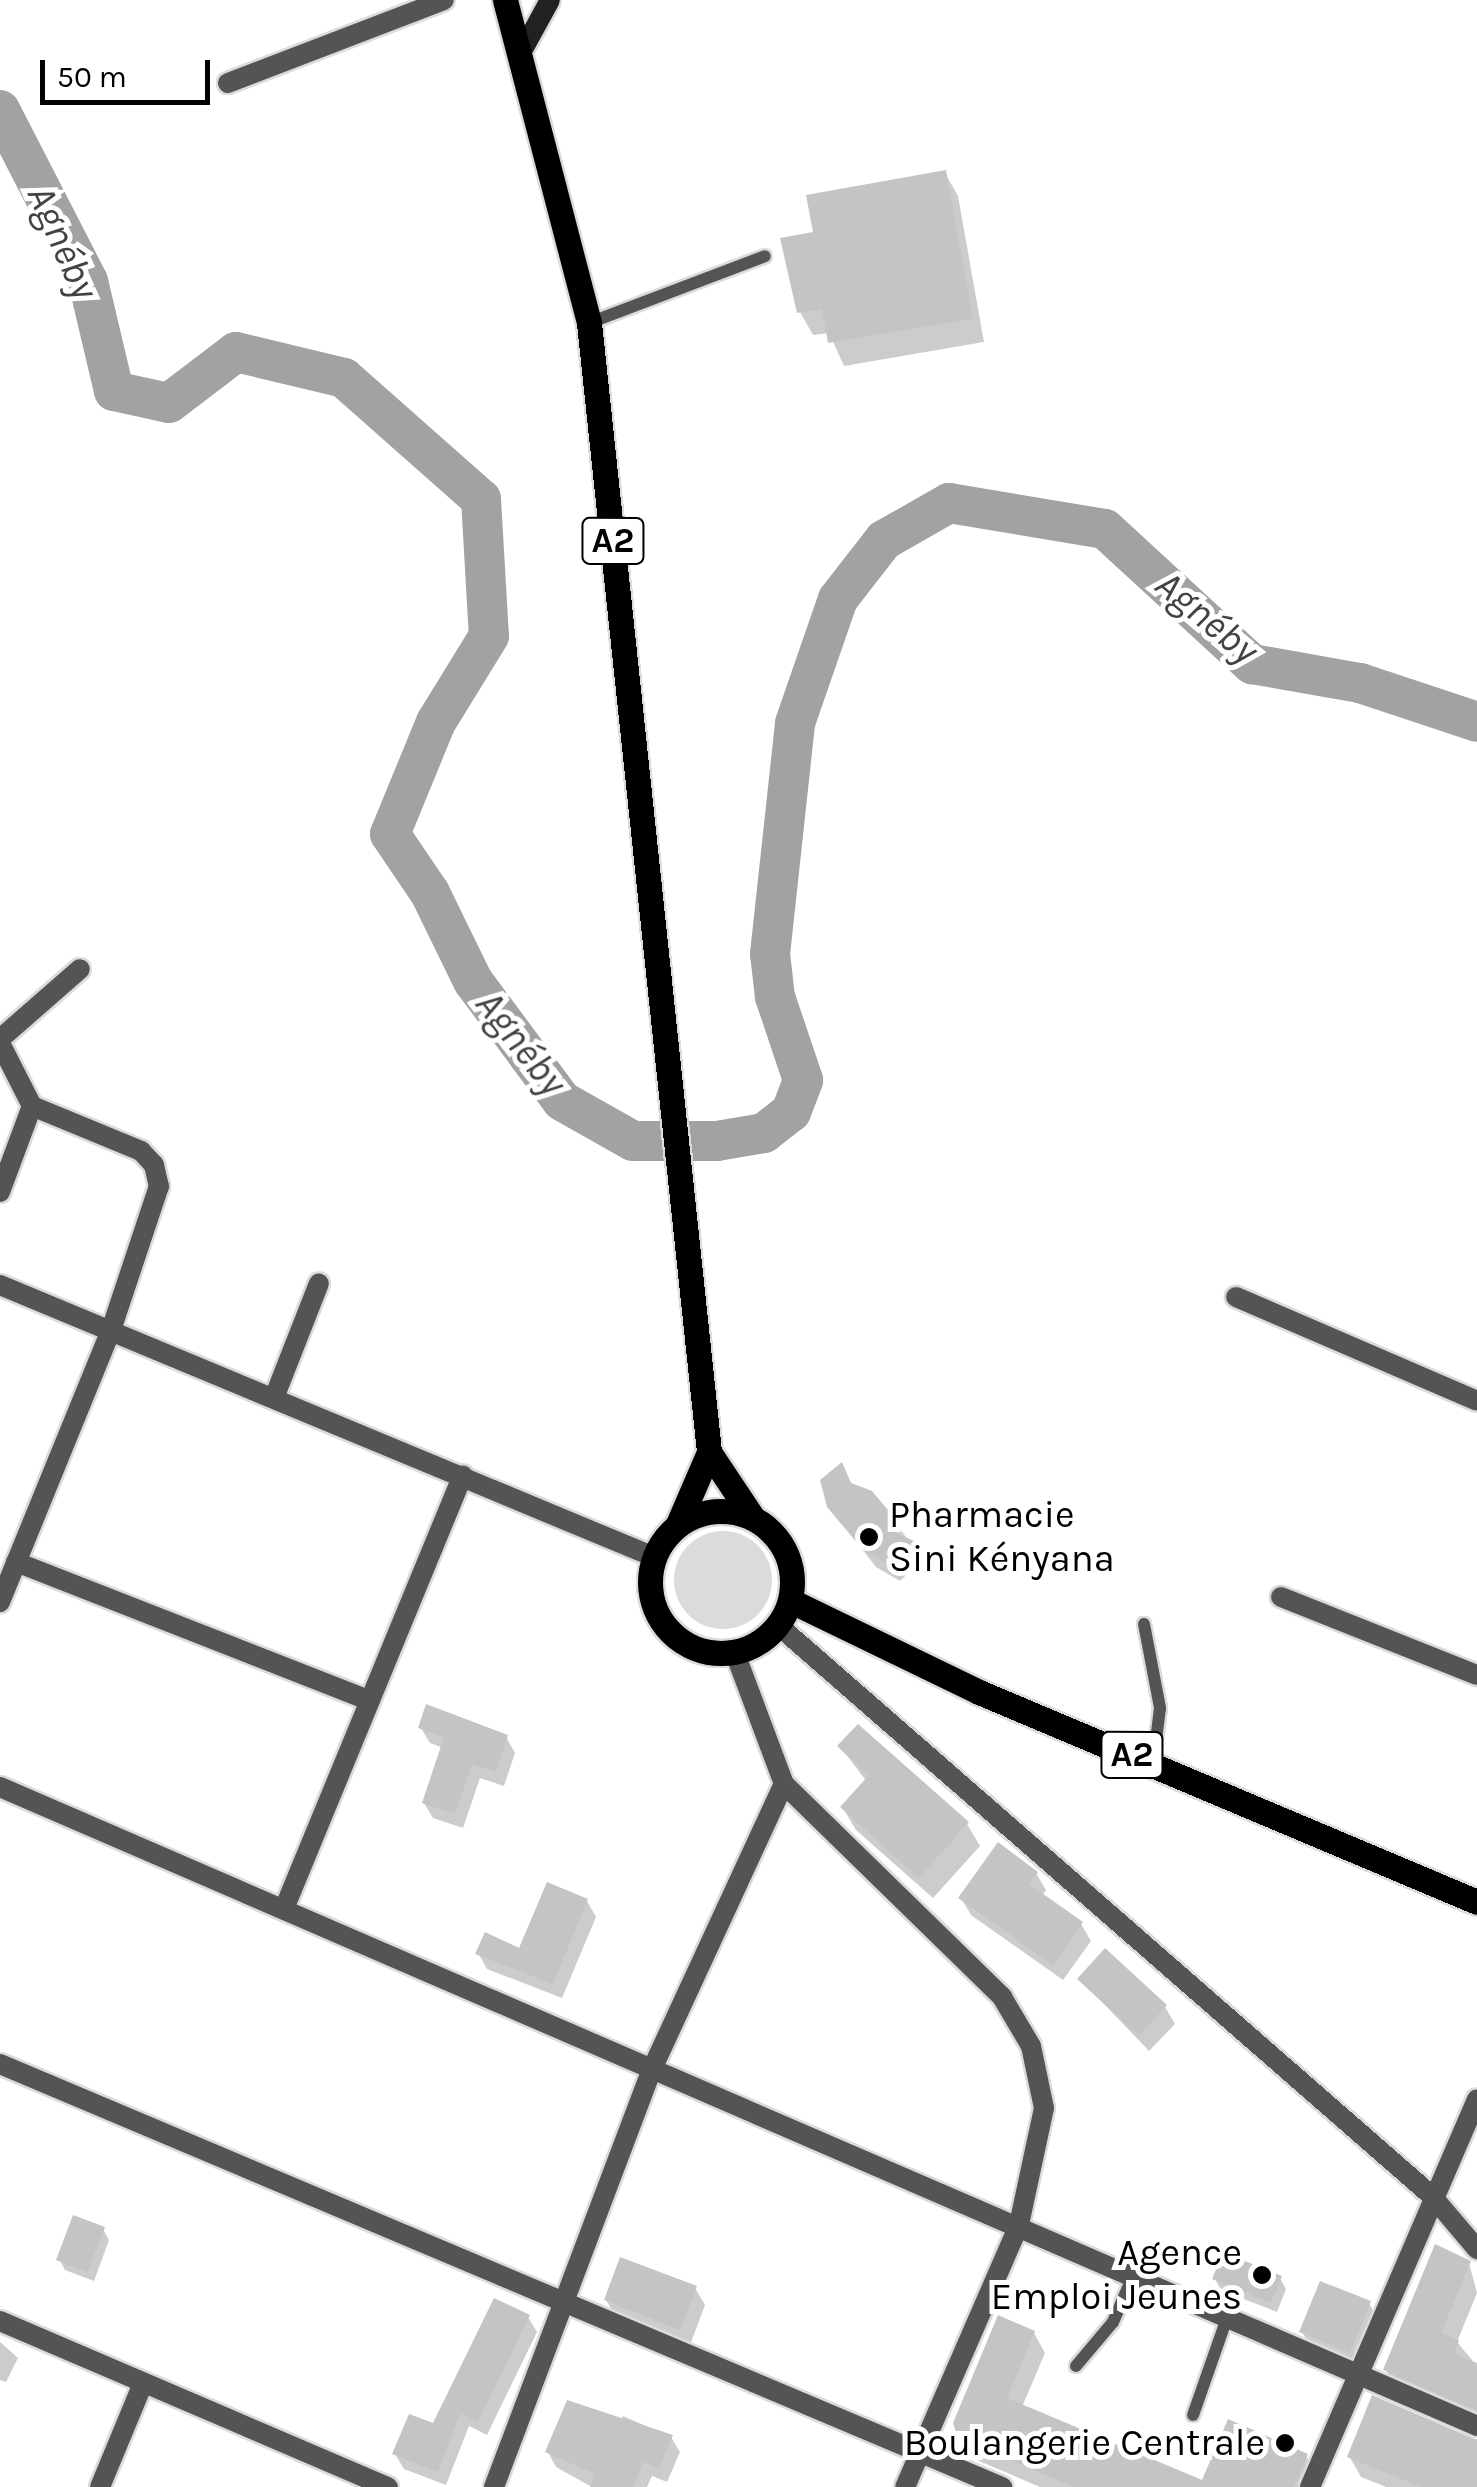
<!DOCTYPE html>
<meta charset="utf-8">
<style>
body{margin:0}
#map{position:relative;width:1477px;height:2487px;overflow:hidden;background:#fff;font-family:Karla,sans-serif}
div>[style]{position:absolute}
.green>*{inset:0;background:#dbdbdb}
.round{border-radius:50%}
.shadow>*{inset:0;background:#0003}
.river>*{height:40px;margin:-20px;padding:0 20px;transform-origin:20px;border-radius:20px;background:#a2a2a2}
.building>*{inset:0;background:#c4c4c4}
.roads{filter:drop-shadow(2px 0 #dbdbdb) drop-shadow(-2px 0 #dbdbdb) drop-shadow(0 2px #dbdbdb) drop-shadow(0 -2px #dbdbdb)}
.lane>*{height:12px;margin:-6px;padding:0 6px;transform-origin:6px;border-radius:6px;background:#545454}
.street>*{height:20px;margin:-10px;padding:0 10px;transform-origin:10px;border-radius:10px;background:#545454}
.secondary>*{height:20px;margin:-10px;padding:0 10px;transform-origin:10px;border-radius:10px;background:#212121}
.primary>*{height:25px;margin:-12.5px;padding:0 12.5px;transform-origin:12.5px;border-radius:12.5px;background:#000}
.primary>.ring{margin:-12.5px;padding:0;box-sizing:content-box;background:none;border:25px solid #000;border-radius:50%}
.dots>*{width:28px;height:28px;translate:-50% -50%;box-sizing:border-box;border:5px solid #fff;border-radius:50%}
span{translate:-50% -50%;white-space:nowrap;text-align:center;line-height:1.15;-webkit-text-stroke:10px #fff;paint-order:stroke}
.shield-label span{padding:2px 8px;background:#fff;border:2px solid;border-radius:8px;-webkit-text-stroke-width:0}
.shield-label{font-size:35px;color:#000;font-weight:700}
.poi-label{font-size:38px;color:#000}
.left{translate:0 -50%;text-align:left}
.right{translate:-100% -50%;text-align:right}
.water-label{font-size:40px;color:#434343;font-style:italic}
.scale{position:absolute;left:40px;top:60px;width:170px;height:45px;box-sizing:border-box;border:5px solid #000;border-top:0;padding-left:12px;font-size:30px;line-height:35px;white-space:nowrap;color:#000;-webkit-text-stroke:8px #fff;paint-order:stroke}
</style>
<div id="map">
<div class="green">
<i class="round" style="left:674px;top:1531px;width:98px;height:98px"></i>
</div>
<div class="shadow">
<i style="clip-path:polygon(945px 173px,958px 196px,984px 342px,844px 366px,829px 333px,813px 335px,800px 312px)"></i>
<i style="clip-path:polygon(852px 1486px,896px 1523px,922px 1560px,900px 1581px,876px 1567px,829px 1506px)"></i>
<i style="clip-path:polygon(421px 1728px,506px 1737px,515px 1753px,504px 1786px,480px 1778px,463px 1828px,433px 1818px,424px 1803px,443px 1748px,430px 1743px)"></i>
<i style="clip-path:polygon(840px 1746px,967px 1824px,980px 1846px,933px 1898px,856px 1830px,843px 1808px,867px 1782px)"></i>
<i style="clip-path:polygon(1036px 1873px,1046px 1890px,1042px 1896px,1081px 1924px,1091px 1941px,1063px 1980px,971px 1915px,961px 1898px)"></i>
<i style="clip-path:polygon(587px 1901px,596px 1917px,562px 1998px,487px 1969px,478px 1953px,520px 1952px)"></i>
<i style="clip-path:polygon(1080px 1979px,1165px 2007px,1175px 2024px,1149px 2051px)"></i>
<i style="clip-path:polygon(103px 2229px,109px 2240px,94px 2281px,65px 2270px,59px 2259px)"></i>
<i style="clip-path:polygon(1469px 2263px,1477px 2293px,1457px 2342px,1477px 2366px,1477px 2425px,1398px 2391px,1386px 2370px)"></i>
<i style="clip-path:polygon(1280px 2278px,1286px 2289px,1277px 2312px,1221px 2290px,1215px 2279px)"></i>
<i style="clip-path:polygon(695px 2288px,705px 2305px,690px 2345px,616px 2317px,606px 2300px)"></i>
<i style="clip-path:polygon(1369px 2303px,1379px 2321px,1360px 2368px,1312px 2349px,1302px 2332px)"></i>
<i style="clip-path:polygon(528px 2317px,537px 2332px,487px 2435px,469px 2426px,446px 2485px,404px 2469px,395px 2454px,435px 2426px)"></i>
<i style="clip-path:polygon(1034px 2333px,1045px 2353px,1022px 2407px,1204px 2483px,1306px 2456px,1318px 2476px,1313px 2487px,1040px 2487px,972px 2458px,960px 2437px)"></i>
<i style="clip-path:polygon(0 2342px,18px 2358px,6px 2382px,0 2380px)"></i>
<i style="clip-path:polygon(623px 2416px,671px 2437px,680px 2452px,667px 2482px,652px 2476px,647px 2487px,592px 2487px,556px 2467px,548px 2452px,619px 2424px)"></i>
<i style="clip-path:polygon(1477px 2439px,1477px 2487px,1386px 2487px,1361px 2477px,1349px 2456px)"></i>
</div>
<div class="river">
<i style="left:0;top:110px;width:192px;rotate:62.8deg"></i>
<i style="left:88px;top:281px;width:113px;rotate:76.7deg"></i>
<i style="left:114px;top:391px;width:56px;rotate:12.3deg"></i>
<i style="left:169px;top:403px;width:84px;rotate:-37.3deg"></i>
<i style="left:236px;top:352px;width:111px;rotate:13.5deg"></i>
<i style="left:344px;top:378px;width:183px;rotate:41.5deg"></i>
<i style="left:481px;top:499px;width:137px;rotate:86.7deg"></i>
<i style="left:489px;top:636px;width:101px;rotate:121.6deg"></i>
<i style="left:436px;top:722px;width:121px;rotate:112.3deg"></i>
<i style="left:390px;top:834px;width:71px;rotate:55.9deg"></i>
<i style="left:430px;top:893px;width:98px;rotate:64deg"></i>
<i style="left:473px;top:981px;width:149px;rotate:53.4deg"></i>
<i style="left:562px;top:1101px;width:81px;rotate:29.4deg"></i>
<i style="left:633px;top:1141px;width:84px"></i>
<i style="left:717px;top:1141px;width:48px;rotate:-9.7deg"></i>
<i style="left:764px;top:1133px;width:34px;rotate:-38deg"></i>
<i style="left:791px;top:1112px;width:34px;rotate:-69deg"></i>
<i style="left:803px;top:1080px;width:88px;rotate:-108.6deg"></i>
<i style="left:775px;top:997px;width:43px;rotate:-96.6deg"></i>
<i style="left:770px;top:954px;width:232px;rotate:-83.8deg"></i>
<i style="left:795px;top:723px;width:131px;rotate:-70.9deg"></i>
<i style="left:838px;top:599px;width:75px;rotate:-52.1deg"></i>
<i style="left:884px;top:540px;width:75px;rotate:-29.6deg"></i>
<i style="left:949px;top:503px;width:158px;rotate:9.5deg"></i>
<i style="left:1105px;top:529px;width:200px;rotate:42.6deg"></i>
<i style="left:1252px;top:664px;width:110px;rotate:10deg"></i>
<i style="left:1360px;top:683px;width:123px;rotate:18.4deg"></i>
</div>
<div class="building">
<i style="clip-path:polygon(946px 170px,973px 319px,828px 343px,822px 309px,797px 313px,780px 238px,813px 232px,806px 195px)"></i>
<i style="clip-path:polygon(842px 1462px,851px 1483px,872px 1491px,898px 1522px,890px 1530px,914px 1541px,890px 1565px,863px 1550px,827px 1507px,820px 1480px)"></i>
<i style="clip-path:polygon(426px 1704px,508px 1735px,496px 1772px,472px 1764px,455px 1814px,422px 1803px,444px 1737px,418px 1728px)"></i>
<i style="clip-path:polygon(858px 1724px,969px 1822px,919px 1878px,840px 1807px,868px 1776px,837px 1746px)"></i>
<i style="clip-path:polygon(998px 1842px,1038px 1872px,1029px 1884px,1083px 1922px,1053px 1965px,958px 1898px)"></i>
<i style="clip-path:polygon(547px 1882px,588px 1899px,553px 1984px,475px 1954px,485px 1932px,519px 1948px)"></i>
<i style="clip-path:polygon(1105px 1948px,1167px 2005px,1139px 2036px,1077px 1979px)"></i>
<i style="clip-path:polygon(73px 2215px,105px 2227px,88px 2272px,56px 2260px)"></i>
<i style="clip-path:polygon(1435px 2244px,1471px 2261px,1441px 2333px,1459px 2340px,1454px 2354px,1477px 2363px,1477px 2411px,1383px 2370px)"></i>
<i style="clip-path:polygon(1223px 2252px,1282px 2276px,1271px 2303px,1212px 2279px)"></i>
<i style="clip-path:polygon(620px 2257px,697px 2286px,680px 2330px,604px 2300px)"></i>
<i style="clip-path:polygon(1320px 2281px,1371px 2301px,1350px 2353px,1299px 2332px)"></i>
<i style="clip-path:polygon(494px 2298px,530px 2315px,478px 2422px,460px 2413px,438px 2472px,392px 2454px,409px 2414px,433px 2423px)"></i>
<i style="clip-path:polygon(998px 2315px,1035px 2331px,1007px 2398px,1202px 2480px,1228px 2419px,1308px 2454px,1294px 2487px,1074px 2487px,958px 2438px,953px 2423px)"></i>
<i style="clip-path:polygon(1372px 2395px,1477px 2440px,1477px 2487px,1421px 2487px,1347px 2457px)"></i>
<i style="clip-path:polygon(567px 2400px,673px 2435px,659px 2468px,643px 2462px,633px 2487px,590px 2487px,595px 2474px,545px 2452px)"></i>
</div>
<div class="roads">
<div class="lane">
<i style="left:589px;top:323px;width:188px;rotate:-20.8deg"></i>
<i style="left:1144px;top:1624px;width:86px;rotate:79.2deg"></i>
<i style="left:1160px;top:1708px;width:56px;rotate:97.1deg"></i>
<i style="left:1076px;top:2366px;width:57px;rotate:-49.9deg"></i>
<i style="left:1113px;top:2322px;width:50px;rotate:-66.5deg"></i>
<i style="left:1193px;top:2415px;width:103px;rotate:-70.7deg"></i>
</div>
<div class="street">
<i style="left:228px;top:83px;width:231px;rotate:-21deg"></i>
<i style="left:0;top:1039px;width:106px;rotate:-41.2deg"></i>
<i style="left:0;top:1043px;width:71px;rotate:63.1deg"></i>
<i style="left:32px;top:1106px;width:118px;rotate:22.4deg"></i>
<i style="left:141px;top:1151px;width:19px;rotate:47deg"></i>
<i style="left:154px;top:1165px;width:22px;rotate:77deg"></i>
<i style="left:159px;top:1186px;width:152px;rotate:108.4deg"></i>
<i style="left:111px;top:1330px;width:294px;rotate:112.2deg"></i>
<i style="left:0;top:1192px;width:92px;rotate:-69.6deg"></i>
<i style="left:0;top:1285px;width:708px;rotate:22.58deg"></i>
<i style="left:1236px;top:1297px;width:262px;rotate:23.3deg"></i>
<i style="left:274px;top:1398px;width:123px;rotate:-68.6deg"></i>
<i style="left:16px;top:1562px;width:380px;rotate:21.4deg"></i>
<i style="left:1281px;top:1597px;width:211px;rotate:21.7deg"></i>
<i style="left:779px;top:1626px;width:867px;rotate:41.12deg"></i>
<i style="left:1432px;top:2196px;width:70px;rotate:49.7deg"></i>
<i style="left:735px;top:1653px;width:140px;rotate:69.5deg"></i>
<i style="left:784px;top:1784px;width:305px;rotate:44.3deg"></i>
<i style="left:1002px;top:1997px;width:57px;rotate:59.4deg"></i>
<i style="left:1031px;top:2046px;width:63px;rotate:78.2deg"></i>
<i style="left:1044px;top:2108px;width:120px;rotate:102.1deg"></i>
<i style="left:1019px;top:2225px;width:286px;rotate:113.5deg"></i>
<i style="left:0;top:1787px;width:1609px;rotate:23.39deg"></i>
<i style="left:284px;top:1909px;width:469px;rotate:-67.6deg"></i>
<i style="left:0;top:2064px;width:1088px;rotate:22.89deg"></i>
<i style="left:0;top:2321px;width:422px;rotate:23.2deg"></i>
<i style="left:100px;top:2487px;width:113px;rotate:-67.5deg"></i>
<i style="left:494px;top:2487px;width:449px;rotate:-69.3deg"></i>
<i style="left:653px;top:2067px;width:312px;rotate:-65.2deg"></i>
<i style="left:1310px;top:2487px;width:422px;rotate:-66.7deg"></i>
</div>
<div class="secondary">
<i style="left:521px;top:53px;width:60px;rotate:-61.3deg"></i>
</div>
<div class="primary">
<i style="left:505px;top:0;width:334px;rotate:75.4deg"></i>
<i style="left:589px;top:323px;width:1135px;rotate:83.93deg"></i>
<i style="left:709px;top:1452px;width:79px;rotate:56.3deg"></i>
<i class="ring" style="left:650px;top:1511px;width:117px;height:117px"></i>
<i style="left:678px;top:1524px;width:78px;rotate:-66.7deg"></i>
<i style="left:791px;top:1601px;width:209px;rotate:25.8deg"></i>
<i style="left:979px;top:1692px;width:540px;rotate:22.86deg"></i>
</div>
</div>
<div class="dots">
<i style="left:869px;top:1537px;background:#000"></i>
<i style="left:1262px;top:2275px;background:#000"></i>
<i style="left:1285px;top:2443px;background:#000"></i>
</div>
<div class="shield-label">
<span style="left:613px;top:541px">A2</span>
<span style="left:1132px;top:1755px">A2</span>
</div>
<div class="poi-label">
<span class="left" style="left:889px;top:1537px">Pharmacie<br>Sini Kényana</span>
<span class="right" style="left:1242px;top:2275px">Agence<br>Emploi Jeunes</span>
<span class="right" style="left:1265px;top:2443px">Boulangerie Centrale</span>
</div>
<div class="water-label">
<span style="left:63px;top:242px;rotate:66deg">Agnéby</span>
<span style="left:1207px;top:617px;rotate:40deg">Agnéby</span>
<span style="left:521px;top:1043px;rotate:52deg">Agnéby</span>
</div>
<div class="scale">50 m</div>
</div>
